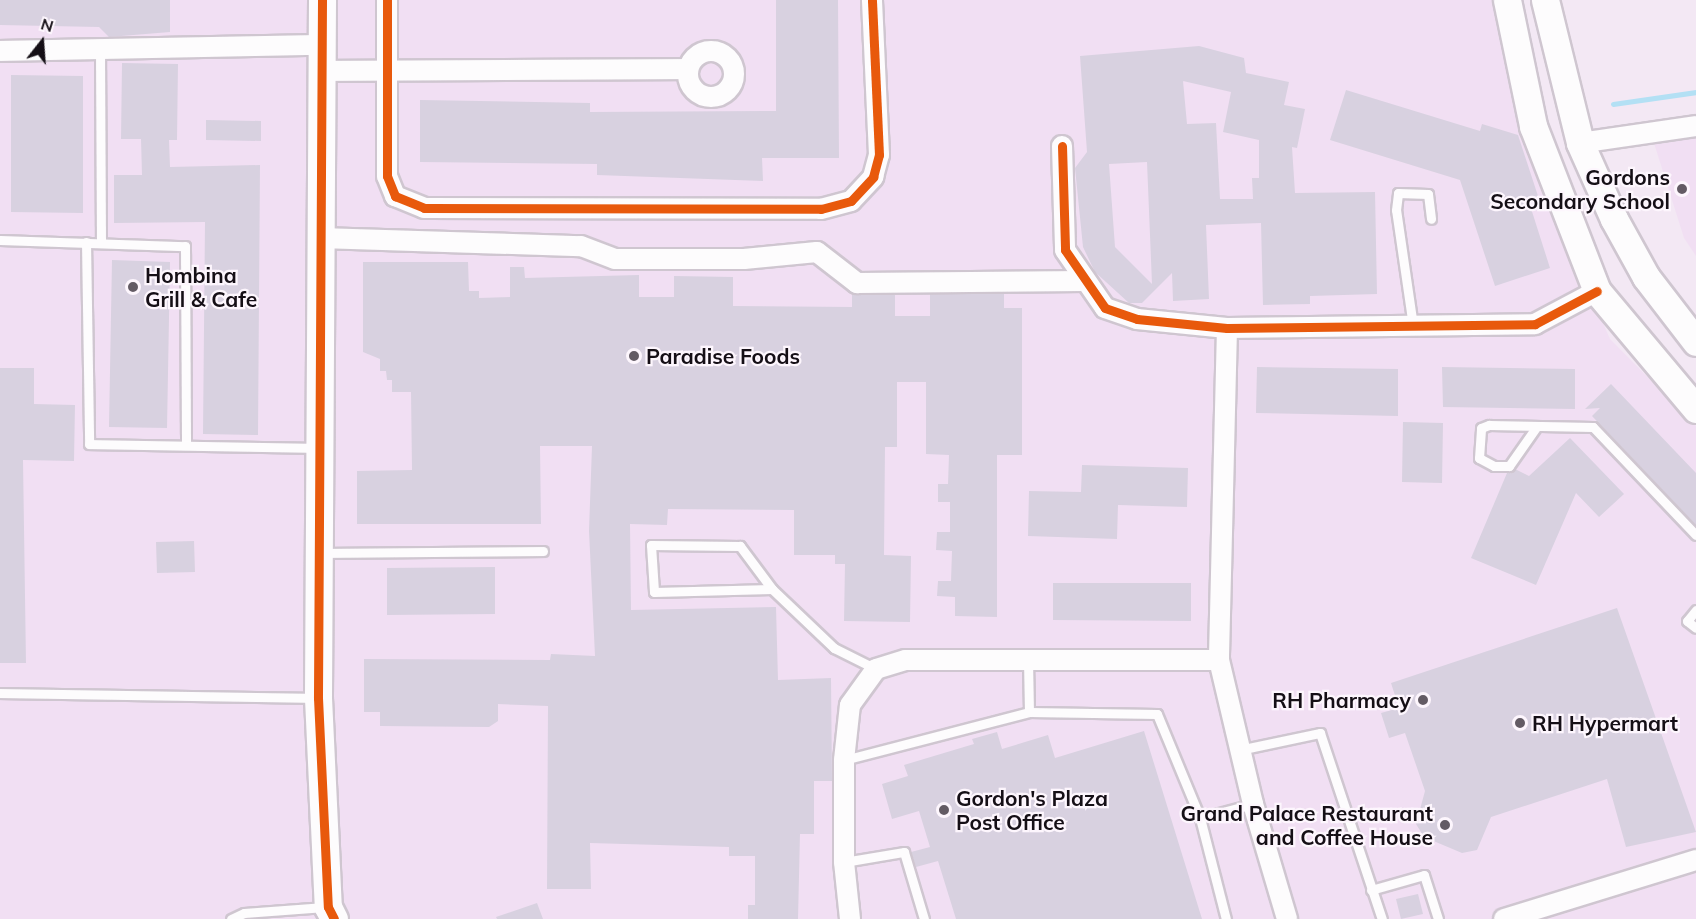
<!DOCTYPE html>
<style>
body{margin:0}
#map{position:relative;width:1696px;height:919px;overflow:hidden;background:#f3e8f4;font-family:Mulish,sans-serif}
div>[style]{position:absolute}
.built>*{inset:0;background:#f1dff3}
.stream>*{height:5px;margin:-2.5px;padding:0 2.5px;transform-origin:2.5px;border-radius:2.5px;background:#b3e0f4}
.building>*{inset:0;background:#d8d1e0}
.roads{filter:drop-shadow(2px 0 #cfc6d0) drop-shadow(-2px 0 #cfc6d0) drop-shadow(0 2px #cfc6d0) drop-shadow(0 -2px #cfc6d0)}
.lane>*{height:9px;margin:-4.5px;padding:0 4.5px;transform-origin:4.5px;border-radius:4.5px;background:#fdfcfd}
.street>*{height:20px;margin:-10px;padding:0 10px;transform-origin:10px;border-radius:10px;background:#fdfcfd}
.street>.ring{margin:-10px;padding:0;box-sizing:content-box;background:none;border:20px solid #fdfcfd;border-radius:50%}
.secondary>*{height:27px;margin:-13.5px;padding:0 13.5px;transform-origin:13.5px;border-radius:13.5px;background:#fdfcfd}
.cycleway>*{height:9px;margin:-4.5px;padding:0 4.5px;transform-origin:4.5px;border-radius:4.5px;background:#e8590c}
.dots>*{width:16px;height:16px;translate:-50% -50%;box-sizing:border-box;border:3px solid #fdf6fd;border-radius:50%}
span{translate:-50% -50%;white-space:nowrap;text-align:center;line-height:1.15;-webkit-text-stroke:4.5px #fdf6fd;paint-order:stroke}
.poi-label{font-size:21px;color:#150f16;font-weight:700}
.right{translate:-100% -50%;text-align:right}
.left{translate:0 -50%;text-align:left}
.north{position:absolute;left:12px;top:12px;width:60px;height:60px;-webkit-text-stroke:4px #fdf6fd;paint-order:stroke;rotate:17deg;font-size:16px;font-weight:700;line-height:24px;text-align:center;color:#150f16}
.north::after{content:'';display:block;margin:auto;width:21px;height:27px;background:#150f16;clip-path:polygon(50% 0,100% 100%,50% 72%,0 100%)}
</style>
<div id="map">
<div class="built">
<i style="clip-path:polygon(0 0,1494px 0,1500px 41px,1543px 187px,1610px 339px,1696px 426px,1696px 919px,0 919px)"></i>
<i style="clip-path:polygon(1696px 135px,1696px 256px,1684px 238px,1653px 140px)"></i>
</div>
<div class="stream">
<i style="left:1613px;top:104px;width:84px;rotate:-8.2deg"></i>
</div>
<div class="building">
<i style="clip-path:polygon(0 0,170px 0,170px 32px,109px 37px,99px 27px,0 25px)"></i>
<i style="clip-path:polygon(776px 0,838px 0,839px 158px,762px 158px,763px 181px,597px 175px,597px 164px,420px 162px,420px 100px,590px 103px,590px 112px,776px 111px)"></i>
<i style="clip-path:polygon(evenodd,1199px 46px,1244px 58px,1246px 73px,1289px 82px,1284px 105px,1305px 109px,1297px 148px,1292px 147px,1295px 193px,1375px 192px,1377px 294px,1310px 296px,1310px 304px,1263px 305px,1261px 223px,1206px 225px,1209px 299px,1173px 301px,1172px 273px,1142px 303px,1129px 303px,1095px 272px,1083px 247px,1075px 168px,1087px 152px,1080px 56px,1199px 46px,1183px 81px,1231px 92px,1223px 132px,1259px 140px,1259px 178px,1252px 178px,1253px 199px,1220px 199px,1216px 123px,1187px 124px,1183px 81px,1199px 46px,1147px 162px,1152px 284px,1115px 247px,1109px 164px,1147px 162px)"></i>
<i style="clip-path:polygon(122px 63px,178px 64px,177px 140px,169px 140px,170px 167px,260px 165px,258px 435px,203px 434px,205px 222px,114px 223px,114px 175px,142px 175px,141px 139px,121px 139px)"></i>
<i style="clip-path:polygon(11px 75px,83px 76px,83px 213px,11px 212px)"></i>
<i style="clip-path:polygon(1346px 90px,1480px 131px,1482px 124px,1518px 135px,1538px 196px,1528px 199px,1550px 268px,1495px 286px,1460px 180px,1330px 140px)"></i>
<i style="clip-path:polygon(206px 120px,261px 121px,261px 141px,206px 140px)"></i>
<i style="clip-path:polygon(112px 260px,170px 262px,167px 428px,109px 427px)"></i>
<i style="clip-path:polygon(363px 262px,468px 262px,469px 291px,479px 291px,479px 298px,510px 297px,510px 267px,524px 267px,525px 278px,639px 275px,639px 297px,674px 297px,674px 276px,733px 277px,733px 306px,852px 307px,852px 294px,895px 295px,895px 316px,930px 316px,930px 294px,1004px 294px,1004px 308px,1022px 308px,1022px 455px,997px 455px,997px 617px,955px 616px,955px 597px,937px 596px,938px 581px,951px 581px,952px 551px,936px 550px,937px 532px,950px 532px,950px 502px,938px 502px,938px 484px,948px 484px,949px 455px,926px 454px,926px 382px,897px 382px,897px 447px,885px 447px,884px 555px,911px 556px,910px 622px,844px 621px,845px 564px,835px 564px,835px 555px,794px 555px,794px 510px,668px 509px,667px 525px,630px 524px,631px 610px,776px 607px,778px 680px,831px 678px,832px 781px,814px 781px,814px 834px,800px 834px,798px 919px,748px 919px,748px 905px,755px 905px,755px 856px,729px 856px,729px 847px,590px 843px,591px 889px,547px 889px,548px 706px,498px 704px,498px 721px,489px 727px,380px 726px,380px 712px,364px 712px,364px 659px,550px 660px,551px 654px,595px 656px,589px 531px,592px 446px,540px 446px,541px 524px,357px 524px,357px 471px,412px 470px,411px 392px,392px 392px,392px 380px,387px 380px,386px 371px,380px 371px,380px 359px,363px 352px)"></i>
<i style="clip-path:polygon(1257px 367px,1398px 369px,1398px 416px,1256px 413px)"></i>
<i style="clip-path:polygon(1442px 367px,1575px 369px,1575px 409px,1443px 407px)"></i>
<i style="clip-path:polygon(0 368px,34px 368px,34px 404px,75px 405px,74px 461px,23px 460px,26px 663px,0 663px)"></i>
<i style="clip-path:polygon(1611px 384px,1696px 473px,1696px 525px,1592px 416px,1600px 408px,1585px 409px)"></i>
<i style="clip-path:polygon(1403px 422px,1443px 423px,1442px 483px,1402px 482px)"></i>
<i style="clip-path:polygon(1570px 438px,1624px 494px,1599px 517px,1576px 493px,1536px 585px,1471px 558px,1507px 473px,1515px 469px,1529px 476px)"></i>
<i style="clip-path:polygon(1082px 465px,1188px 468px,1187px 507px,1118px 505px,1117px 539px,1028px 536px,1029px 491px,1081px 492px)"></i>
<i style="clip-path:polygon(194px 541px,195px 572px,157px 573px,156px 542px)"></i>
<i style="clip-path:polygon(495px 567px,495px 614px,387px 615px,387px 568px)"></i>
<i style="clip-path:polygon(1053px 583px,1191px 583px,1191px 621px,1053px 620px)"></i>
<i style="clip-path:polygon(1617px 608px,1696px 832px,1626px 847px,1607px 779px,1491px 817px,1477px 850px,1462px 853px,1424px 837px,1416px 824px,1425px 791px,1405px 733px,1389px 738px,1381px 713px,1399px 708px,1391px 683px)"></i>
<i style="clip-path:polygon(1144px 731px,1202px 919px,956px 919px,938px 861px,916px 867px,911px 852px,930px 847px,919px 811px,892px 819px,882px 784px,908px 776px,904px 765px,974px 744px,972px 739px,997px 732px,1002px 749px,1048px 735px,1055px 758px)"></i>
<i style="clip-path:polygon(1418px 894px,1423px 914px,1401px 919px,1396px 899px)"></i>
<i style="clip-path:polygon(537px 903px,543px 919px,497px 919px,496px 917px)"></i>
</div>
<div class="roads">
<div class="lane">
<i style="left:100px;top:51px;width:192px;rotate:89.7deg"></i>
<i style="left:0;top:240px;width:185px;rotate:1.9deg"></i>
<i style="left:185px;top:246px;width:199px;rotate:89.7deg"></i>
<i style="left:86px;top:242px;width:202px;rotate:89.1deg"></i>
<i style="left:89px;top:444px;width:228px;rotate:1deg"></i>
<i style="left:1413px;top:326px;width:117px;rotate:-98.3deg"></i>
<i style="left:1396px;top:210px;width:17px;rotate:-83deg"></i>
<i style="left:1398px;top:193px;width:30px;rotate:2deg"></i>
<i style="left:1428px;top:194px;width:25px;rotate:83deg"></i>
<i style="left:1537px;top:426px;width:49px;rotate:125deg"></i>
<i style="left:1509px;top:466px;width:15px;rotate:180deg"></i>
<i style="left:1494px;top:466px;width:17px;rotate:-152deg"></i>
<i style="left:1479px;top:458px;width:30px;rotate:-86deg"></i>
<i style="left:1481px;top:428px;width:9px;rotate:-21deg"></i>
<i style="left:1489px;top:425px;width:104px;rotate:1.1deg"></i>
<i style="left:1593px;top:427px;width:149px;rotate:46.4deg"></i>
<i style="left:323px;top:553px;width:220px;rotate:-0.5deg"></i>
<i style="left:772px;top:589px;width:54px;rotate:-126.7deg"></i>
<i style="left:740px;top:546px;width:89px;rotate:-179.4deg"></i>
<i style="left:651px;top:545px;width:47px;rotate:86.3deg"></i>
<i style="left:654px;top:592px;width:118px;rotate:-1.5deg"></i>
<i style="left:772px;top:589px;width:86px;rotate:43.6deg"></i>
<i style="left:834px;top:648px;width:47px;rotate:26.6deg"></i>
<i style="left:1696px;top:610px;width:14px;rotate:129deg"></i>
<i style="left:1687px;top:621px;width:11px;rotate:38deg"></i>
<i style="left:0;top:693px;width:316px;rotate:0.9deg"></i>
<i style="left:1029px;top:712px;width:128px;rotate:0.9deg"></i>
<i style="left:1157px;top:714px;width:113px;rotate:67.5deg"></i>
<i style="left:1200px;top:818px;width:55px;rotate:-14.8deg"></i>
<i style="left:1239px;top:750px;width:83px;rotate:-11.9deg"></i>
<i style="left:1320px;top:733px;width:196px;rotate:71.6deg"></i>
<i style="left:844px;top:760px;width:191px;rotate:-14.5deg"></i>
<i style="left:1029px;top:712px;width:52px;rotate:-91.1deg"></i>
<i style="left:1200px;top:818px;width:104px;rotate:75.6deg"></i>
<i style="left:844px;top:862px;width:61px;rotate:-9.5deg"></i>
<i style="left:904px;top:852px;width:70px;rotate:73.4deg"></i>
<i style="left:1371px;top:890px;width:55px;rotate:-15.8deg"></i>
<i style="left:1424px;top:875px;width:46px;rotate:72.3deg"></i>
<i style="left:231px;top:919px;width:14px;rotate:-25deg"></i>
<i style="left:244px;top:913px;width:81px;rotate:-4.2deg"></i>
</div>
<div class="street">
<i style="left:387px;top:0;width:176px;rotate:90deg"></i>
<i style="left:387px;top:176px;width:22px;rotate:68deg"></i>
<i style="left:395px;top:196px;width:31px;rotate:22deg"></i>
<i style="left:424px;top:208px;width:397px;rotate:0.1deg"></i>
<i style="left:821px;top:209px;width:31px;rotate:-15deg"></i>
<i style="left:851px;top:201px;width:33px;rotate:-47deg"></i>
<i style="left:873px;top:177px;width:23px;rotate:-75deg"></i>
<i style="left:879px;top:155px;width:155px;rotate:-92.6deg"></i>
<i class="ring" style="left:688px;top:51px;width:26px;height:26px"></i>
<i style="left:0;top:51px;width:322px;rotate:-1.1deg"></i>
<i style="left:322px;top:71px;width:366px;rotate:-0.3deg"></i>
<i style="left:1580px;top:143px;width:117px;rotate:-8.3deg"></i>
<i style="left:1062px;top:146px;width:104px;rotate:88.3deg"></i>
<i style="left:1065px;top:250px;width:70px;rotate:55.4deg"></i>
<i style="left:1105px;top:308px;width:34px;rotate:19deg"></i>
<i style="left:1137px;top:319px;width:90px;rotate:5.7deg"></i>
<i style="left:1227px;top:328px;width:308px;rotate:-0.7deg"></i>
<i style="left:1535px;top:324px;width:70px;rotate:-28deg"></i>
<i style="left:320px;top:238px;width:261px;rotate:1.8deg"></i>
<i style="left:581px;top:246px;width:36px;rotate:21deg"></i>
<i style="left:615px;top:259px;width:129px"></i>
<i style="left:744px;top:259px;width:73px;rotate:-5.5deg"></i>
<i style="left:817px;top:252px;width:51px;rotate:37.8deg"></i>
<i style="left:857px;top:283px;width:227px;rotate:-0.5deg"></i>
<i style="left:1227px;top:328px;width:332px;rotate:91.4deg"></i>
<i style="left:1219px;top:660px;width:148px;rotate:76.7deg"></i>
<i style="left:1253px;top:804px;width:120px;rotate:73.5deg"></i>
<i style="left:850px;top:919px;width:57px;rotate:-96deg"></i>
<i style="left:844px;top:862px;width:102px;rotate:-90deg"></i>
<i style="left:844px;top:760px;width:55px;rotate:-83.8deg"></i>
<i style="left:850px;top:705px;width:44px;rotate:-54.2deg"></i>
<i style="left:876px;top:669px;width:31px;rotate:-17deg"></i>
<i style="left:906px;top:660px;width:313px"></i>
<i style="left:1504px;top:919px;width:201px;rotate:-17.1deg"></i>
</div>
<div class="secondary">
<i style="left:322px;top:0;width:698px;rotate:90.33deg"></i>
<i style="left:318px;top:698px;width:209px;rotate:87.3deg"></i>
<i style="left:328px;top:907px;width:13px;rotate:63deg"></i>
<i style="left:1507px;top:0;width:129px;rotate:78.3deg"></i>
<i style="left:1533px;top:126px;width:177px;rotate:68.8deg"></i>
<i style="left:1597px;top:291px;width:154px;rotate:50deg"></i>
<i style="left:1545px;top:0;width:147px;rotate:76.2deg"></i>
<i style="left:1580px;top:143px;width:83px;rotate:65.9deg"></i>
<i style="left:1614px;top:219px;width:66px;rotate:61.1deg"></i>
<i style="left:1646px;top:277px;width:82px;rotate:52.4deg"></i>
</div>
</div>
<div class="cycleway">
<i style="left:322px;top:0;width:698px;rotate:90.33deg"></i>
<i style="left:318px;top:698px;width:209px;rotate:87.3deg"></i>
<i style="left:328px;top:907px;width:13px;rotate:63deg"></i>
<i style="left:387px;top:0;width:176px;rotate:90deg"></i>
<i style="left:387px;top:176px;width:22px;rotate:68deg"></i>
<i style="left:395px;top:196px;width:31px;rotate:22deg"></i>
<i style="left:424px;top:208px;width:397px;rotate:0.1deg"></i>
<i style="left:821px;top:209px;width:31px;rotate:-15deg"></i>
<i style="left:851px;top:201px;width:33px;rotate:-47deg"></i>
<i style="left:873px;top:177px;width:23px;rotate:-75deg"></i>
<i style="left:879px;top:155px;width:155px;rotate:-92.6deg"></i>
<i style="left:1062px;top:146px;width:104px;rotate:88.3deg"></i>
<i style="left:1065px;top:250px;width:70px;rotate:55.4deg"></i>
<i style="left:1105px;top:308px;width:34px;rotate:19deg"></i>
<i style="left:1137px;top:319px;width:90px;rotate:5.7deg"></i>
<i style="left:1227px;top:328px;width:308px;rotate:-0.7deg"></i>
<i style="left:1535px;top:324px;width:70px;rotate:-28deg"></i>
</div>
<div class="dots">
<i style="left:1682px;top:189px;background:#635b64"></i>
<i style="left:133px;top:287px;background:#635b64"></i>
<i style="left:634px;top:356px;background:#635b64"></i>
<i style="left:1423px;top:700px;background:#635b64"></i>
<i style="left:1520px;top:723px;background:#635b64"></i>
<i style="left:944px;top:810px;background:#635b64"></i>
<i style="left:1445px;top:825px;background:#635b64"></i>
</div>
<div class="poi-label">
<span class="right" style="left:1670px;top:189px">Gordons<br>Secondary School</span>
<span class="left" style="left:145px;top:287px">Hombina<br>Grill &amp; Cafe</span>
<span class="left" style="left:646px;top:356px">Paradise Foods</span>
<span class="right" style="left:1411px;top:700px">RH Pharmacy</span>
<span class="left" style="left:1532px;top:723px">RH Hypermart</span>
<span class="left" style="left:956px;top:810px">Gordon's Plaza<br>Post Office</span>
<span class="right" style="left:1433px;top:825px">Grand Palace Restaurant<br>and Coffee House</span>
</div>
<div class="north">N</div>
</div>
